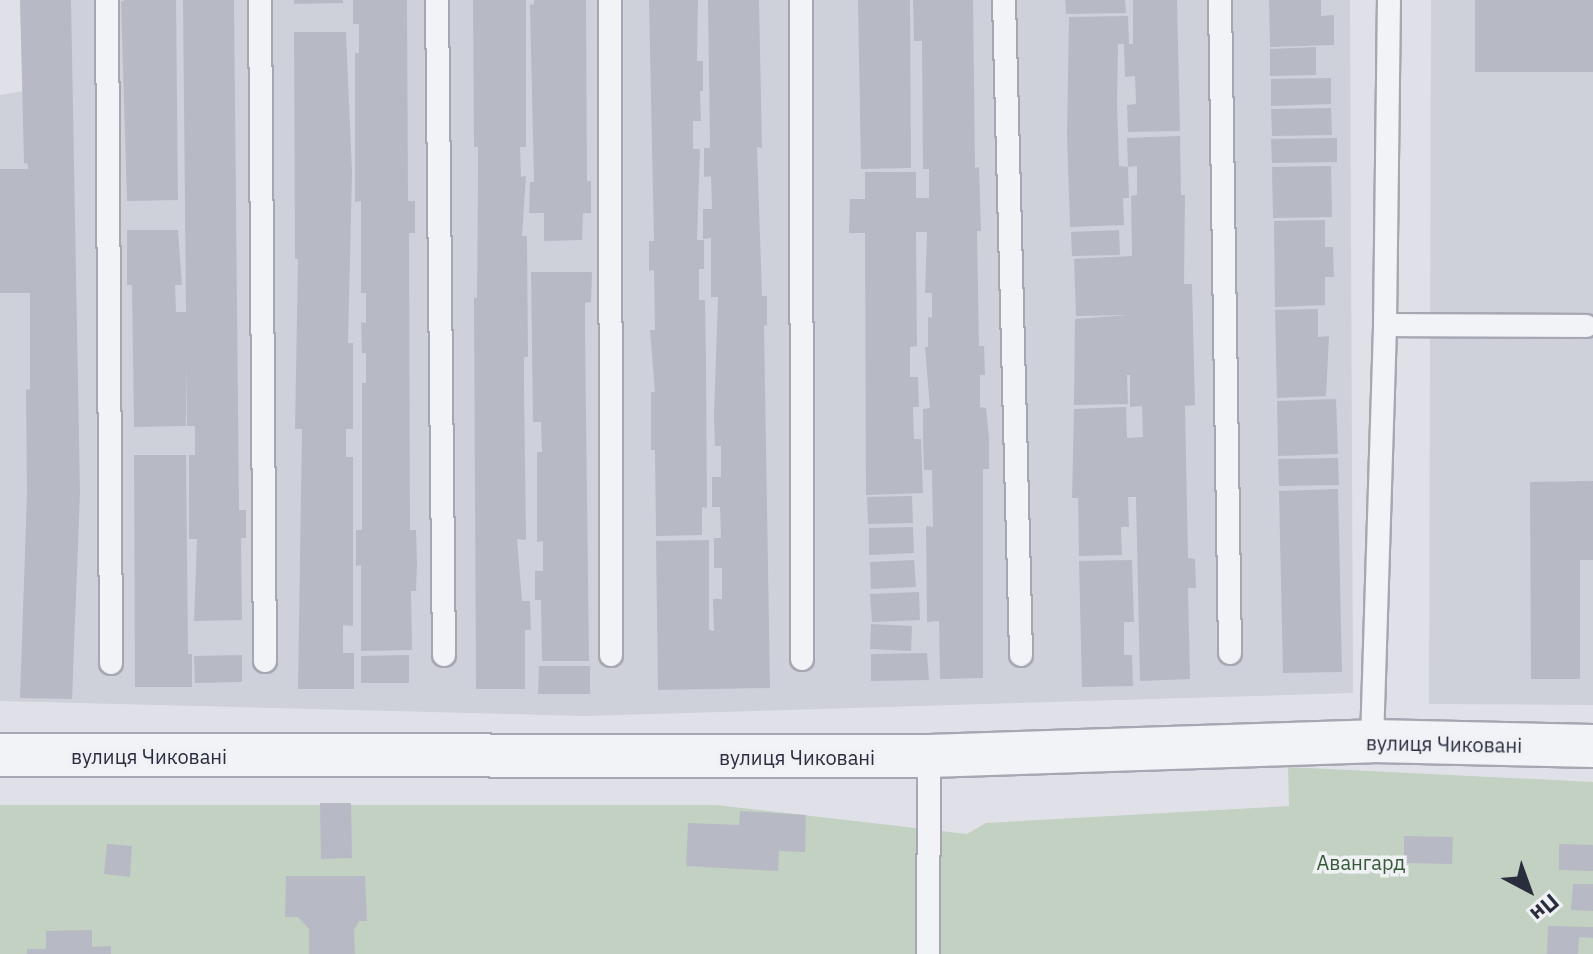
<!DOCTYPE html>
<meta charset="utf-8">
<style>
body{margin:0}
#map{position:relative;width:1593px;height:954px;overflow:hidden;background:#e0e1e8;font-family:"IBM Plex Sans",sans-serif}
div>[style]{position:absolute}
.built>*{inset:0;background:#ced0da}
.green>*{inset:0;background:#c2d1c1}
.building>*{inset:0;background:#b7bac4}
.roads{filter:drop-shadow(2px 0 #a6a7b2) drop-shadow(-2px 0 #a6a7b2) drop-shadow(0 2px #a6a7b2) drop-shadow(0 -2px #a6a7b2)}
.service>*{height:22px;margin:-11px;padding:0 11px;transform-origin:11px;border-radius:11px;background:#f2f3f6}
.minor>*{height:42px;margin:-21px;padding:0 21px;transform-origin:21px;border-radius:21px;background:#f2f3f6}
span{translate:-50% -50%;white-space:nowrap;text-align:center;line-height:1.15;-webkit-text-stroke:7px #eff1f5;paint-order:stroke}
.street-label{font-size:20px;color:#2a2d3e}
.park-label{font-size:20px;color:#385938}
.north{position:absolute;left:1489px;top:850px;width:80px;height:80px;-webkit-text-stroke:6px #eff1f5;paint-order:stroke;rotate:139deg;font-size:22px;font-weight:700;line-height:32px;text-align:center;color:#2a2d3e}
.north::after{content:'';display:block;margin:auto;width:28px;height:36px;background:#2a2d3e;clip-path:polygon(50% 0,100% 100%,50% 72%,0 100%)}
</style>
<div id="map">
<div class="built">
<i style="clip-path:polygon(20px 0,1350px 0,1353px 693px,585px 716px,0 701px,0 95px,23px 91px)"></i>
<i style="clip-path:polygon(1431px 0,1593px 0,1593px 705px,1429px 704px)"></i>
</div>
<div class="green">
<i style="clip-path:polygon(1288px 767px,1593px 782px,1593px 954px,0 954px,0 805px,716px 805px,967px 834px,986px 823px,1289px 806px)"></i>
</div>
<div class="building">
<i style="clip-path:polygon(20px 0,71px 0,80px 493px,72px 699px,20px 698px,27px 494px,26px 390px,30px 389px,30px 293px,0 293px,0 169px,28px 169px,28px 164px,24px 163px)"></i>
<i style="clip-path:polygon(125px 0,176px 0,178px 200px,127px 201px,121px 2px)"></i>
<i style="clip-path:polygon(183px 0,234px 0,239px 510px,246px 510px,246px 538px,241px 538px,242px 620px,194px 621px,197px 539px,189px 539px,189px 455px,195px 455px,195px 426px,187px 426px,187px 362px,186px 426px,134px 427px,132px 285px,127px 285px,127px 230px,178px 230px,182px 285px,175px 285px,176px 312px,186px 312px)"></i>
<i style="clip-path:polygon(294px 0,343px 0,343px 3px,294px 4px)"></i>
<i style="clip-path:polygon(353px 0,407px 0,408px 201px,415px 201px,415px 233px,409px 233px,410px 530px,416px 530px,417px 565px,416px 591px,411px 591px,412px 650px,361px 651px,361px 565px,356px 566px,356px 530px,362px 530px,362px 383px,366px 383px,366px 353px,362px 353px,361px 322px,366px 323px,366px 293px,361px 293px,361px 201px,355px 202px,355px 53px,359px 53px,359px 24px,353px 24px)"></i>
<i style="clip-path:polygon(473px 0,526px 0,526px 147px,520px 147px,521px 177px,526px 176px,522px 236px,527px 236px,528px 357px,524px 357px,524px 386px,526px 540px,517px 539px,522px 601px,530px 601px,531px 630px,525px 630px,525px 689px,476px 689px,474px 297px,477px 298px,478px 177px,478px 147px,474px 147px)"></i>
<i style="clip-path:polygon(534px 0,586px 0,587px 181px,591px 181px,591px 213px,583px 213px,582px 240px,544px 241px,544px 213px,529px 213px,530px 182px,534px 182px,530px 5px,534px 4px)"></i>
<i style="clip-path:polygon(649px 0,698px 0,697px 61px,703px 61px,703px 91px,700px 91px,701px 121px,693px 121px,693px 149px,700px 149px,697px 240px,704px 240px,704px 269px,699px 269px,699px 300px,705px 300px,706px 360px,707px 508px,702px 507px,702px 535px,656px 536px,655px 450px,651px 450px,651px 392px,655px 392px,650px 330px,655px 330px,654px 270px,649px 271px,649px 241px,654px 241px)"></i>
<i style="clip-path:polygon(708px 0,759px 0,762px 148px,757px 147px,762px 296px,767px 296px,767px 326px,764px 325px,770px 688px,658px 690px,656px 541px,709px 540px,709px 630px,714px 631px,713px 599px,722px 599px,722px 568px,714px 568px,714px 538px,721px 538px,720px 507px,712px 507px,712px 477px,721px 477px,721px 446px,715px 446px,714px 416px,718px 297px,711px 297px,711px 238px,703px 239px,703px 209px,712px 209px,711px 176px,704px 177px,704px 148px,710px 148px)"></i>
<i style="clip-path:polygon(858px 0,910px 0,911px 168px,861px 169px)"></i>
<i style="clip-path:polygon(913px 0,973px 0,975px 168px,979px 167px,981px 231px,977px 231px,979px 346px,984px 346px,985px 375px,980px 375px,980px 407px,986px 408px,989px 438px,989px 469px,983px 469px,983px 678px,940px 679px,939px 621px,927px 622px,926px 526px,933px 527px,932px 470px,924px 470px,923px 439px,923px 409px,930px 408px,925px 347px,928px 347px,928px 317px,932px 318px,932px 293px,925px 293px,927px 232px,916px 232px,917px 346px,910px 347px,910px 377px,918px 377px,919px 407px,913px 407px,914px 439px,921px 439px,923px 493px,866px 495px,865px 233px,849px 233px,850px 199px,865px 199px,865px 172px,916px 172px,916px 198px,929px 198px,929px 169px,923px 169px,922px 41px,914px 41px)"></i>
<i style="clip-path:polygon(1065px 0,1125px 0,1126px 13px,1066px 14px)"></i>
<i style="clip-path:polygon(1133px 0,1177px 0,1180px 131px,1128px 132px,1127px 105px,1136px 104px,1135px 76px,1125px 77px,1124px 44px,1118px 44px,1117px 103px,1119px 166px,1128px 167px,1127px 138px,1180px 136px,1181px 195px,1185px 195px,1184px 284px,1192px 284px,1195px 405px,1185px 406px,1188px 558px,1195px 559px,1196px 588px,1188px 588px,1190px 679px,1140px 681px,1136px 497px,1128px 497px,1129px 527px,1121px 527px,1122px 555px,1079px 556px,1078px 498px,1072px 498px,1074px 409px,1126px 407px,1127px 438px,1143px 437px,1142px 406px,1130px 407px,1130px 375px,1127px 375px,1128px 404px,1074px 405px,1075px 319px,1129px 315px,1076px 316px,1074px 259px,1132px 256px,1131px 196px,1137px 195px,1137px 166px,1128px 167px,1129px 198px,1123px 198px,1124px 225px,1070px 227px,1067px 135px,1069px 17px,1128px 16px,1129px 44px,1133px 44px)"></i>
<i style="clip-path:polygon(1269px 0,1321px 0,1321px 16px,1334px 15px,1334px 45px,1270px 47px)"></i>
<i style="clip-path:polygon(1475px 0,1593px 0,1593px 72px,1475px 72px)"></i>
<i style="clip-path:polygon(294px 32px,346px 32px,352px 173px,348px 343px,353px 343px,353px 429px,346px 429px,346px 457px,353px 457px,353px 626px,343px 625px,343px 653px,354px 653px,354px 689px,298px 689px,302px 429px,295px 429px,298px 259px,295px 259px)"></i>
<i style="clip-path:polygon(1316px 47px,1316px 75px,1270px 76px,1270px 49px)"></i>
<i style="clip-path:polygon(1331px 78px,1331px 104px,1271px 106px,1271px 79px)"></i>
<i style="clip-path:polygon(1331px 108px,1332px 135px,1272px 136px,1271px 109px)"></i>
<i style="clip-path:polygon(1337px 138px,1337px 162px,1272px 163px,1271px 139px)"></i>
<i style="clip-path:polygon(1331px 166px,1332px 217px,1273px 218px,1272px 167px)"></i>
<i style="clip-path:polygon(1325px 220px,1325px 247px,1333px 247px,1334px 277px,1325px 277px,1325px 305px,1275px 307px,1274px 221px)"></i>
<i style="clip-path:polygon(1119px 230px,1120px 255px,1072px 256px,1071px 232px)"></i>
<i style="clip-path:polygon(531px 272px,592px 272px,591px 302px,585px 303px,585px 331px,589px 661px,542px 661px,541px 600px,535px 600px,535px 571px,543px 571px,543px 541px,537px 542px,537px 452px,542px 452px,541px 422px,533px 422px)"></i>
<i style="clip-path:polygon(1318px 309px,1318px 337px,1329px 336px,1326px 396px,1277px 398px,1275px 310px)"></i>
<i style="clip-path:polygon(1336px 399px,1338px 454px,1278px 456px,1277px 401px)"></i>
<i style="clip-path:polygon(134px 455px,186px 455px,188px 654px,192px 654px,192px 687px,135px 687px)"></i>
<i style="clip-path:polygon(1338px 458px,1339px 485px,1279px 486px,1278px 459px)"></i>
<i style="clip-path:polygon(1593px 481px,1593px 560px,1580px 560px,1580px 679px,1531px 679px,1530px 482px)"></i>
<i style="clip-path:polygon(1338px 489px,1342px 672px,1283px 673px,1279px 491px)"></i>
<i style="clip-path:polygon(912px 496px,913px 523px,868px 524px,867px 497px)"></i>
<i style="clip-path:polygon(913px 527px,914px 553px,869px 555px,869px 528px)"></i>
<i style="clip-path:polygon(914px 560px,916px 587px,871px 589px,870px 562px)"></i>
<i style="clip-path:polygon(1132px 560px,1134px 622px,1124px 622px,1124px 655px,1132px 655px,1133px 686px,1082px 687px,1079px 561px)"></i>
<i style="clip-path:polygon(919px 592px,920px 620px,872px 622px,870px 594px)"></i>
<i style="clip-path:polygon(871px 624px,912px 626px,911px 651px,870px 649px)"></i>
<i style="clip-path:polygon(927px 653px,929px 680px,871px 681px,871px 654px)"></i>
<i style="clip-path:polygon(242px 655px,242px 682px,195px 683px,194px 656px)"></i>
<i style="clip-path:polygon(409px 655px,409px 683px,361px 683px,361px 656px)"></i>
<i style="clip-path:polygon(539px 666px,590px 666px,590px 694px,538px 694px)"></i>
<i style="clip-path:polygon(320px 803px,351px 803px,352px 858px,321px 859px)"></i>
<i style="clip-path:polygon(740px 811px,806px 815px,805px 852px,779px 851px,778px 871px,686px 866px,688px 823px,739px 825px)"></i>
<i style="clip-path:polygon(1404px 836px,1453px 837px,1452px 864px,1404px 863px)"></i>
<i style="clip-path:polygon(107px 844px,132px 846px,130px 877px,104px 874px)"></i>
<i style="clip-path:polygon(1559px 844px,1593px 845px,1593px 871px,1559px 870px)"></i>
<i style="clip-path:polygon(286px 876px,365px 876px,367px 921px,359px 921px,354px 930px,355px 954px,309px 954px,309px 929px,298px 917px,285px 917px)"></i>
<i style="clip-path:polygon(1573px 884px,1593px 884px,1593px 911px,1571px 910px)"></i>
<i style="clip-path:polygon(1548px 926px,1593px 927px,1593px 938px,1579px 937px,1578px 954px,1547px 954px)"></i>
<i style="clip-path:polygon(92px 930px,92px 947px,111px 946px,111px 954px,27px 954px,27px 949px,46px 949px,46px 931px)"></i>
</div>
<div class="roads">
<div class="service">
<i style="left:107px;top:0;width:663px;rotate:89.65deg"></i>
<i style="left:260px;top:0;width:661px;rotate:89.57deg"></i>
<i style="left:437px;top:0;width:655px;rotate:89.39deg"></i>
<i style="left:610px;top:0;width:655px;rotate:89.91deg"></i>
<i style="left:801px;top:0;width:659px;rotate:89.91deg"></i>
<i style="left:1004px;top:0;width:655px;rotate:88.51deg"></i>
<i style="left:1220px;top:0;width:653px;rotate:89.12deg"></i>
<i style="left:1385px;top:325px;width:201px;rotate:0.3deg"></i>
<i style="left:1372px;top:741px;width:416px;rotate:-88.2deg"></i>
<i style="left:1385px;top:325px;width:325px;rotate:-89.3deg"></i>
<i style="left:928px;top:954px;width:198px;rotate:-89.7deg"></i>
</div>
<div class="minor">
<i style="left:0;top:755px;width:929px;rotate:0.06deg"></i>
<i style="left:929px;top:756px;width:443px;rotate:-1.9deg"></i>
<i style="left:1372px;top:741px;width:221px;rotate:1.3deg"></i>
</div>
</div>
<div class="street-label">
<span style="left:1444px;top:744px;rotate:1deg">вулиця Чиковані</span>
<span style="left:149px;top:756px">вулиця Чиковані</span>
<span style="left:797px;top:757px">вулиця Чиковані</span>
</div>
<div class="park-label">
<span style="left:1361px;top:862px">Авангард</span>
</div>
<div class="north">Пн</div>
</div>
